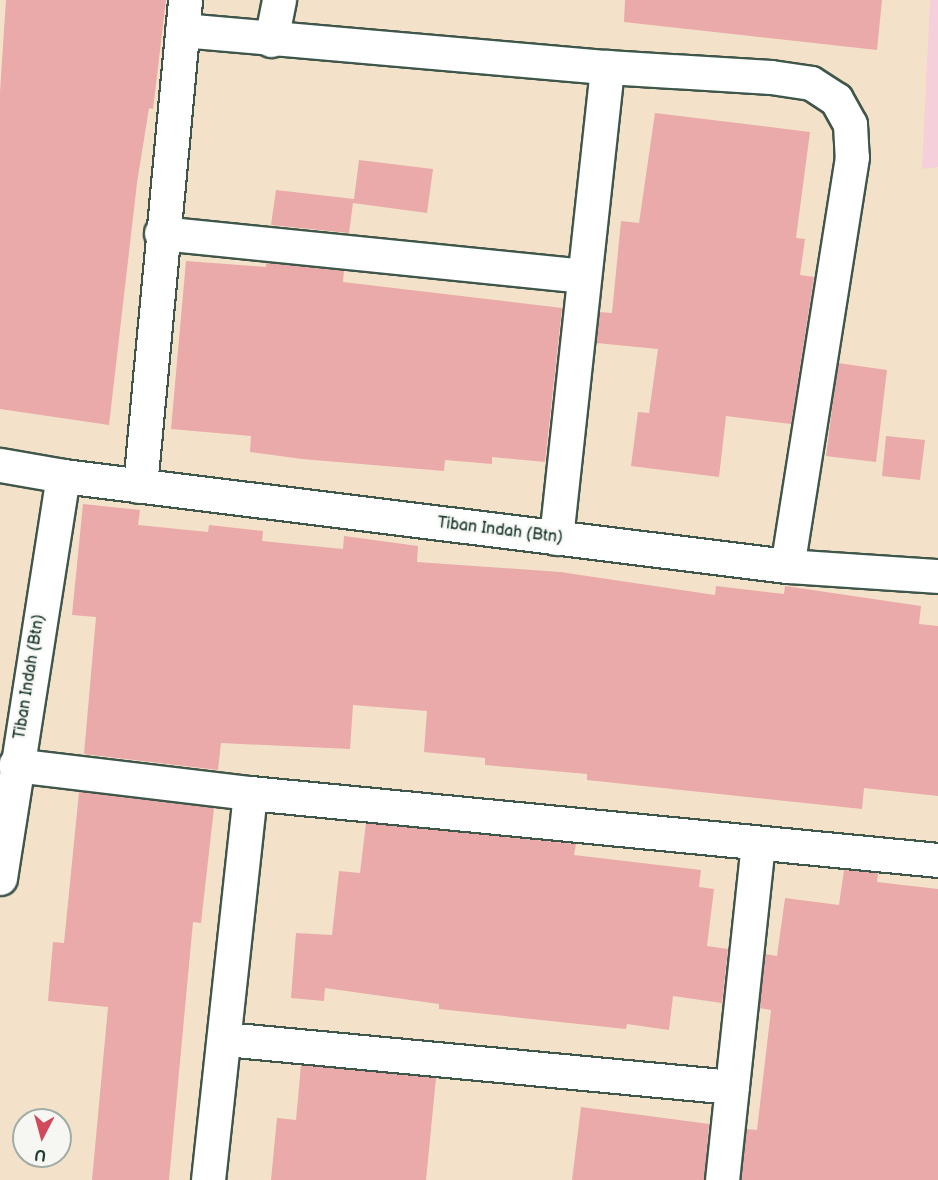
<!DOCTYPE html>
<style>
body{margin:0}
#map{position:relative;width:938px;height:1180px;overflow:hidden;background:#f3e2c9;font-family:"Balsamiq Sans",sans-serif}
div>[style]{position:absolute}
.built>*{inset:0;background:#f5cfd9}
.building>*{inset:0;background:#e9aaa9}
.roads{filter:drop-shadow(2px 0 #3f564a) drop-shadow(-2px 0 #3f564a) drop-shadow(0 2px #3f564a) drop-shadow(0 -2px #3f564a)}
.minor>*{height:33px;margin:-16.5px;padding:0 16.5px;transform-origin:16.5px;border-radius:16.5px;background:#fff}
span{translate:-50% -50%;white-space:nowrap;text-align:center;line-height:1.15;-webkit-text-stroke:4.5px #f6f6f2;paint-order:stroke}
.street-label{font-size:16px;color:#1f3d34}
.north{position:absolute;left:12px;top:1108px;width:60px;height:60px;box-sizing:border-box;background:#f6f6f2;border:2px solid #a0aca6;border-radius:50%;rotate:186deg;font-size:16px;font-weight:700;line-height:24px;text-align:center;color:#1f3d34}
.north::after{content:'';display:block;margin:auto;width:21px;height:27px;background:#d1495b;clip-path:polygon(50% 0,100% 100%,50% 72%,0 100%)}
</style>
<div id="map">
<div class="built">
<i style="clip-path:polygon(930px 0,938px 0,938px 167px,922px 169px)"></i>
</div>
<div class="building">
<i style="clip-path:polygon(6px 0,166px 0,153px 109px,149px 108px,137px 183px,109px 425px,0 409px,0 92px)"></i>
<i style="clip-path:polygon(625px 0,882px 0,877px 50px,624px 22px)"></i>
<i style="clip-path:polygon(655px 113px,810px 132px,796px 238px,805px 239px,800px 275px,814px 277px,791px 424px,726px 416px,719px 477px,631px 466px,638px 412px,649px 413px,658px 349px,596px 343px,599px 312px,612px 313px,621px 221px,639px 223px)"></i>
<i style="clip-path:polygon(359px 160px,433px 169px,427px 213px,353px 203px,349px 233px,271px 225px,276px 190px,354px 199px)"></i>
<i style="clip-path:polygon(186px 261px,266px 267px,266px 263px,344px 271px,343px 282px,562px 308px,545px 462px,492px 457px,492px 464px,445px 460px,444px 471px,302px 459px,250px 452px,251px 436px,171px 429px)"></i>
<i style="clip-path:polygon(838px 363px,887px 370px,876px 462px,826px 456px)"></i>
<i style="clip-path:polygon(886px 436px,925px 440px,920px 480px,882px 476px)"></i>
<i style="clip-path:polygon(83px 504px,140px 510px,138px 525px,208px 532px,209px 525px,263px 531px,262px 541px,343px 549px,344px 536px,418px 546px,417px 562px,560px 572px,715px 595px,716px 586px,784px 594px,785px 586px,921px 606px,919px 624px,938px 626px,938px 796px,864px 788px,862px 809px,587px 780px,587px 774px,485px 765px,485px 758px,424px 752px,427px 711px,353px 705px,350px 749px,221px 743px,218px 770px,84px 754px,96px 617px,72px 615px)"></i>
<i style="clip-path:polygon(79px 792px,214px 808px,201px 923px,193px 922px,169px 1180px,92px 1180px,108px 1007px,48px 1001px,53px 942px,64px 943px)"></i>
<i style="clip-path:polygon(366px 823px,576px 844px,574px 855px,701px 870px,699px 887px,714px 889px,707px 946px,728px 949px,722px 1003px,673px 996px,669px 1030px,627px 1024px,626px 1029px,439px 1009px,439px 1004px,325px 988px,324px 1001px,291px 998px,296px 933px,332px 935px,339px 871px,360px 873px)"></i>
<i style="clip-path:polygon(844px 870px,878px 873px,877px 882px,938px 889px,938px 1180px,741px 1180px,746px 1129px,757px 1130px,771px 1010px,759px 1008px,765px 954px,777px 956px,785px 898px,839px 905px)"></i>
<i style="clip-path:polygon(301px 1065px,436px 1078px,426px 1180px,271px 1180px,277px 1118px,296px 1120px)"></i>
<i style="clip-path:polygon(581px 1107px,709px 1124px,704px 1180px,572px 1180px)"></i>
</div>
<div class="roads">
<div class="minor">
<i style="left:182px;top:30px;width:427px;rotate:5deg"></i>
<i style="left:607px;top:67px;width:164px;rotate:3.5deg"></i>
<i style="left:771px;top:77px;width:40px;rotate:8.5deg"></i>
<i style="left:811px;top:83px;width:30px;rotate:33deg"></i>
<i style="left:836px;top:99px;width:29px;rotate:61deg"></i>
<i style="left:850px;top:124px;width:33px;rotate:87deg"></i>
<i style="left:852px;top:157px;width:414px;rotate:99deg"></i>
<i style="left:271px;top:40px;width:41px;rotate:-78.7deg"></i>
<i style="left:161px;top:233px;width:424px;rotate:5.8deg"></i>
<i style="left:0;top:465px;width:64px;rotate:9.9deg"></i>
<i style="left:63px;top:476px;width:730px;rotate:7.09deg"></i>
<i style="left:787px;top:566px;width:151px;rotate:3.8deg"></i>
<i style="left:140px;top:486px;width:488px;rotate:-84.7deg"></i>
<i style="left:556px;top:538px;width:474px;rotate:-83.8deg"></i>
<i style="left:15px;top:765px;width:237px;rotate:6.8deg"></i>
<i style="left:250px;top:793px;width:691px;rotate:5.56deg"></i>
<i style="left:0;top:878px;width:407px;rotate:-81.1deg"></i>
<i style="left:225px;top:1039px;width:509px;rotate:5.41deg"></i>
<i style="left:208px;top:1180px;width:389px;rotate:-83.8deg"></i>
<i style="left:722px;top:1180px;width:339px;rotate:-83.9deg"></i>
</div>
</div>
<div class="street-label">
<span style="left:500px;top:531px;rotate:7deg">Tiban Indah (Btn)</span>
<span style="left:30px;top:677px;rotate:-81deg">Tiban Indah (Btn)</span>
</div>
<div class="north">U</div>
</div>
